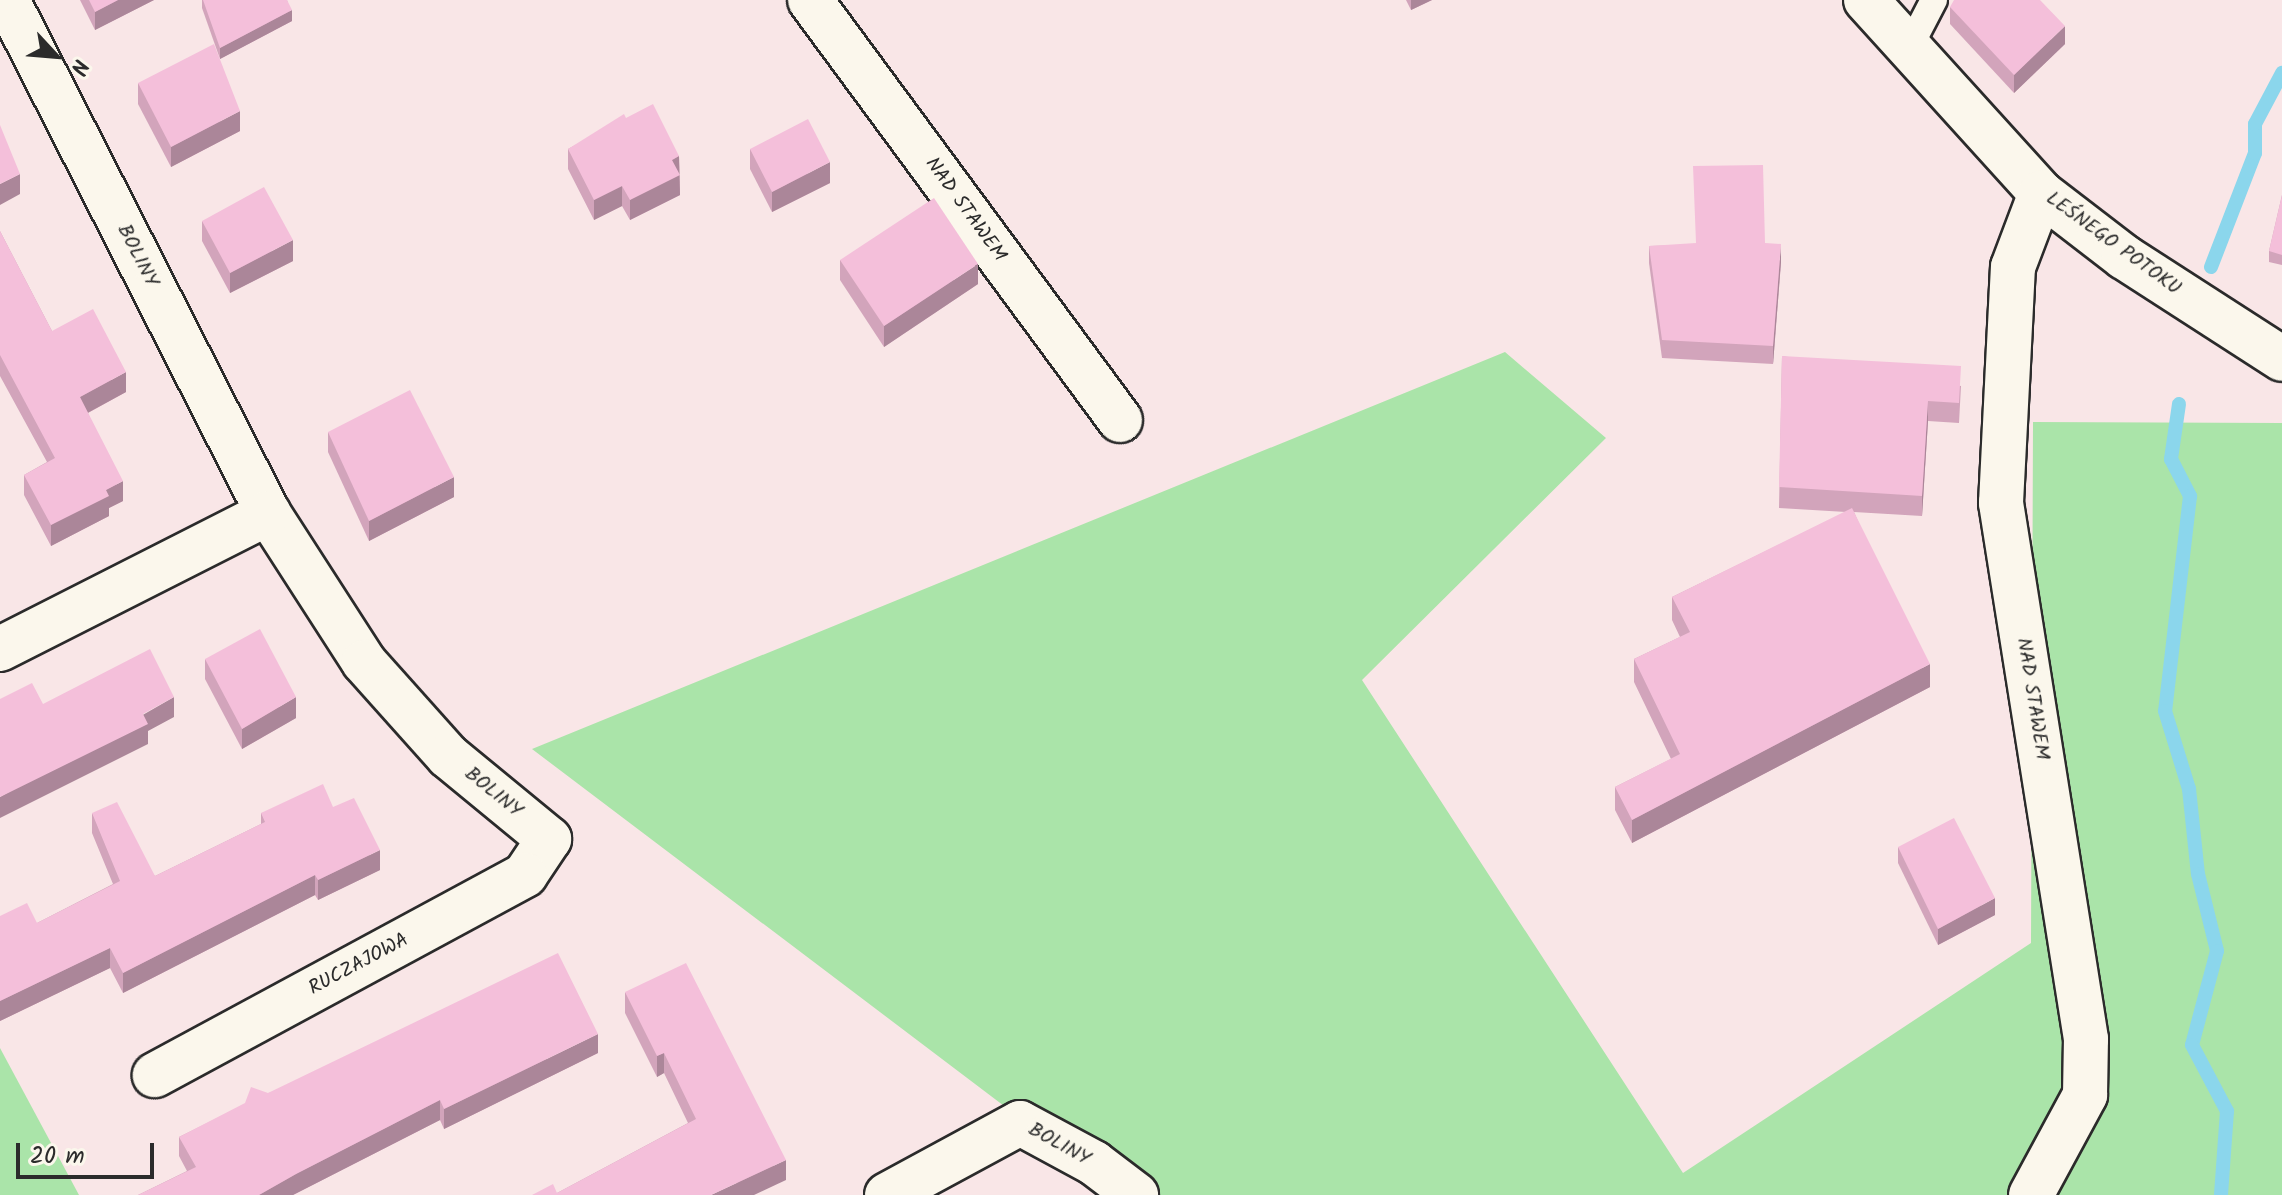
<!DOCTYPE html>
<meta charset="utf-8">
<style>
body{margin:0}
#map{position:relative;width:2282px;height:1195px;overflow:hidden;background:#f9e6e7;font-family:Kalam,sans-serif}
div>[style]{position:absolute}
.green>*{inset:0;background:#aae4a9}
.stream>*{height:14px;margin:-7px;padding:0 7px;transform-origin:7px;border-radius:7px;background:#8bd6ec}
.roads{filter:drop-shadow(2px 0 #2b2b2b) drop-shadow(-2px 0 #2b2b2b) drop-shadow(0 2px #2b2b2b) drop-shadow(0 -2px #2b2b2b)}
.lane>*{height:26px;margin:-13px;padding:0 13px;transform-origin:13px;border-radius:13px;background:#fbf7ec}
.street>*{height:44px;margin:-22px;padding:0 22px;transform-origin:22px;border-radius:22px;background:#fbf7ec}
.wall>*{inset:0;background:#d2a4bb}
.shaded-wall>*{inset:0;background:#ab8699}
.building>*{inset:0;background:#f4bfda}
span{translate:-50% -50%;white-space:nowrap;text-align:center;line-height:1.15;-webkit-text-stroke:8px #fbf7ec;paint-order:stroke}
.street-label{font-size:20px;color:#2b2b2b}
.north{position:absolute;left:16px;top:16px;width:80px;height:80px;-webkit-text-stroke:6px #fbf7ec;paint-order:stroke;rotate:116deg;font-size:22px;font-weight:700;line-height:32px;text-align:center;color:#2b2b2b}
.north::after{content:'';display:block;margin:auto;width:28px;height:36px;background:#2b2b2b;clip-path:polygon(50% 0,100% 100%,50% 72%,0 100%)}
.scale{position:absolute;left:16px;top:1143px;width:138px;height:36px;box-sizing:border-box;border:4px solid #2b2b2b;border-top:0;padding-left:10px;font-size:24px;line-height:28px;white-space:nowrap;color:#2b2b2b;-webkit-text-stroke:6px #fbf7ec;paint-order:stroke}
</style>
<div id="map">
<div class="green">
<i style="clip-path:polygon(1505px 352px,1606px 438px,1362px 680px,1683px 1173px,2031px 943px,2033px 422px,2282px 423px,2282px 1195px,1122px 1195px,532px 749px)"></i>
<i style="clip-path:polygon(0 1048px,79px 1195px,0 1195px)"></i>
</div>
<div class="stream">
<i style="left:2211px;top:267px;width:122px;rotate:-68.9deg"></i>
<i style="left:2255px;top:153px;width:29px;rotate:-90deg"></i>
<i style="left:2255px;top:124px;width:58px;rotate:-62.1deg"></i>
<i style="left:2179px;top:404px;width:56px;rotate:98.3deg"></i>
<i style="left:2171px;top:459px;width:42px;rotate:62.8deg"></i>
<i style="left:2190px;top:496px;width:216px;rotate:96.6deg"></i>
<i style="left:2165px;top:711px;width:82px;rotate:72.9deg"></i>
<i style="left:2189px;top:789px;width:85px;rotate:84deg"></i>
<i style="left:2198px;top:874px;width:79px;rotate:76.1deg"></i>
<i style="left:2217px;top:951px;width:97px;rotate:104.9deg"></i>
<i style="left:2192px;top:1045px;width:75px;rotate:62.1deg"></i>
<i style="left:2227px;top:1111px;width:84px;rotate:94.1deg"></i>
</div>
<div class="roads">
<div class="lane">
<i style="left:1909px;top:48px;width:54px;rotate:-62.5deg"></i>
</div>
<div class="street">
<i style="left:7px;top:0;width:576px;rotate:63.03deg"></i>
<i style="left:268px;top:513px;width:177px;rotate:57.2deg"></i>
<i style="left:364px;top:662px;width:126px;rotate:48.2deg"></i>
<i style="left:448px;top:756px;width:131px;rotate:39.4deg"></i>
<i style="left:549px;top:839px;width:43px;rotate:123.7deg"></i>
<i style="left:525px;top:875px;width:421px;rotate:151.6deg"></i>
<i style="left:810px;top:0;width:522px;rotate:53.57deg"></i>
<i style="left:1866px;top:0;width:261px;rotate:47.8deg"></i>
<i style="left:2041px;top:193px;width:105px;rotate:37.6deg"></i>
<i style="left:2124px;top:257px;width:188px;rotate:32.8deg"></i>
<i style="left:0;top:649px;width:301px;rotate:-26.9deg"></i>
<i style="left:887px;top:1195px;width:151px;rotate:-28.4deg"></i>
<i style="left:1020px;top:1123px;width:84px;rotate:28.4deg"></i>
<i style="left:1094px;top:1163px;width:53px;rotate:37.3deg"></i>
<i style="left:2031px;top:1195px;width:114px;rotate:-61.6deg"></i>
<i style="left:2085px;top:1095px;width:56px;rotate:-89deg"></i>
<i style="left:2086px;top:1039px;width:543px;rotate:-99.01deg"></i>
<i style="left:2001px;top:503px;width:236px;rotate:-87.1deg"></i>
<i style="left:2013px;top:267px;width:79px;rotate:-69.3deg"></i>
</div>
</div>
<div class="wall">
<i style="clip-path:polygon(80px 0,154px 0,95px 30px)"></i>
<i style="clip-path:polygon(202px 0,287px 0,292px 21px,220px 59px,202px 8px)"></i>
<i style="clip-path:polygon(1406px 0,1432px 0,1411px 10px)"></i>
<i style="clip-path:polygon(1950px 7px,2065px 44px,2014px 93px,1950px 24px)"></i>
<i style="clip-path:polygon(138px 83px,240px 131px,171px 167px,138px 104px)"></i>
<i style="clip-path:polygon(626px 118px,679px 156px,680px 195px,630px 220px,622px 206px,594px 220px,568px 169px,568px 149px)"></i>
<i style="clip-path:polygon(750px 149px,830px 183px,772px 212px,750px 169px)"></i>
<i style="clip-path:polygon(2282px 195px,2282px 265px,2269px 262px,2269px 251px)"></i>
<i style="clip-path:polygon(202px 221px,293px 261px,230px 293px,202px 241px)"></i>
<i style="clip-path:polygon(0 231px,52px 331px,126px 392px,88px 413px,123px 501px,109px 508px,109px 516px,51px 546px,24px 495px,24px 475px,47px 462px,0 376px)"></i>
<i style="clip-path:polygon(1765px 243px,1781px 262px,1773px 364px,1662px 358px,1649px 263px,1649px 246px)"></i>
<i style="clip-path:polygon(840px 260px,978px 284px,884px 347px,840px 280px)"></i>
<i style="clip-path:polygon(1782px 356px,1961px 386px,1959px 423px,1928px 421px,1922px 516px,1854px 512px,1930px 687px,1632px 843px,1615px 810px,1615px 787px,1671px 759px,1634px 682px,1634px 659px,1680px 637px,1672px 620px,1672px 597px,1846px 512px,1779px 508px)"></i>
<i style="clip-path:polygon(328px 432px,454px 497px,369px 541px,328px 452px)"></i>
<i style="clip-path:polygon(205px 659px,296px 718px,242px 749px,205px 679px)"></i>
<i style="clip-path:polygon(333px 807px,380px 870px,318px 900px,315px 895px,123px 993px,110px 968px,0 1021px,0 916px,37px 923px,113px 884px,92px 833px,92px 813px,155px 876px,261px 824px,261px 813px)"></i>
<i style="clip-path:polygon(1898px 847px,1995px 915px,1938px 945px,1898px 863px)"></i>
<i style="clip-path:polygon(625px 992px,786px 1180px,532px 1195px,557px 1193px,688px 1123px,664px 1073px,657px 1077px,625px 1013px)"></i>
<i style="clip-path:polygon(598px 1053px,444px 1129px,440px 1120px,293px 1195px,138px 1195px,187px 1171px,179px 1156px,179px 1137px,268px 1093px)"></i>
</div>
<div class="shaded-wall">
<i style="clip-path:polygon(118px 0,154px 0,95px 30px,95px 12px)"></i>
<i style="clip-path:polygon(1411px 0,1432px 0,1411px 10px)"></i>
<i style="clip-path:polygon(292px 10px,292px 21px,220px 59px,220px 48px)"></i>
<i style="clip-path:polygon(2065px 26px,2065px 44px,2014px 93px,2014px 75px)"></i>
<i style="clip-path:polygon(240px 111px,240px 131px,171px 167px,171px 147px)"></i>
<i style="clip-path:polygon(679px 156px,680px 195px,630px 220px,630px 200px,672px 160px)"></i>
<i style="clip-path:polygon(830px 162px,830px 183px,772px 212px,772px 192px)"></i>
<i style="clip-path:polygon(20px 174px,20px 194px,0 205px,0 184px)"></i>
<i style="clip-path:polygon(622px 186px,622px 206px,594px 220px,594px 200px)"></i>
<i style="clip-path:polygon(293px 240px,293px 261px,230px 293px,230px 273px)"></i>
<i style="clip-path:polygon(1781px 244px,1781px 262px,1773px 364px,1773px 346px)"></i>
<i style="clip-path:polygon(978px 264px,978px 284px,884px 347px,884px 326px)"></i>
<i style="clip-path:polygon(126px 372px,126px 392px,80px 417px,80px 397px)"></i>
<i style="clip-path:polygon(1928px 401px,1928px 421px,1922px 516px,1922px 496px)"></i>
<i style="clip-path:polygon(454px 477px,454px 497px,369px 541px,369px 521px)"></i>
<i style="clip-path:polygon(123px 481px,123px 501px,109px 508px,109px 516px,51px 546px,51px 525px,106px 490px)"></i>
<i style="clip-path:polygon(1930px 664px,1930px 687px,1632px 843px,1632px 820px)"></i>
<i style="clip-path:polygon(174px 697px,174px 717px,148px 731px,148px 744px,0 818px,0 797px)"></i>
<i style="clip-path:polygon(296px 697px,296px 718px,242px 749px,242px 729px)"></i>
<i style="clip-path:polygon(380px 850px,380px 870px,318px 900px,318px 880px)"></i>
<i style="clip-path:polygon(315px 875px,315px 895px,123px 993px,123px 973px)"></i>
<i style="clip-path:polygon(1995px 898px,1995px 915px,1938px 945px,1938px 929px)"></i>
<i style="clip-path:polygon(110px 948px,110px 968px,0 1021px,0 1001px)"></i>
<i style="clip-path:polygon(598px 1034px,598px 1053px,444px 1129px,444px 1109px)"></i>
<i style="clip-path:polygon(664px 1053px,664px 1073px,657px 1077px,657px 1056px)"></i>
<i style="clip-path:polygon(440px 1100px,440px 1120px,293px 1195px,259px 1195px,296px 1174px)"></i>
<i style="clip-path:polygon(786px 1160px,786px 1180px,754px 1195px,711px 1195px)"></i>
</div>
<div class="building">
<i style="clip-path:polygon(89px 0,118px 0,95px 12px)"></i>
<i style="clip-path:polygon(203px 0,287px 0,292px 10px,220px 48px)"></i>
<i style="clip-path:polygon(1954px 0,2040px 0,2065px 26px,2014px 75px,1950px 7px)"></i>
<i style="clip-path:polygon(214px 44px,240px 111px,171px 147px,138px 83px)"></i>
<i style="clip-path:polygon(653px 104px,679px 156px,672px 160px,680px 175px,630px 200px,622px 186px,594px 200px,568px 149px,624px 114px,626px 118px)"></i>
<i style="clip-path:polygon(808px 119px,830px 162px,772px 192px,750px 149px)"></i>
<i style="clip-path:polygon(0 125px,20px 174px,0 184px)"></i>
<i style="clip-path:polygon(1763px 165px,1765px 243px,1781px 244px,1773px 346px,1662px 340px,1649px 246px,1696px 243px,1693px 166px)"></i>
<i style="clip-path:polygon(264px 187px,293px 240px,230px 273px,202px 221px)"></i>
<i style="clip-path:polygon(2282px 195px,2282px 255px,2269px 251px)"></i>
<i style="clip-path:polygon(934px 198px,978px 264px,884px 326px,840px 260px)"></i>
<i style="clip-path:polygon(0 231px,52px 331px,93px 309px,126px 372px,80px 397px,123px 481px,106px 490px,109px 496px,51px 525px,24px 475px,55px 458px,0 355px)"></i>
<i style="clip-path:polygon(1782px 356px,1961px 366px,1959px 403px,1928px 401px,1922px 496px,1779px 487px)"></i>
<i style="clip-path:polygon(410px 390px,454px 477px,369px 521px,328px 432px)"></i>
<i style="clip-path:polygon(1852px 508px,1930px 664px,1632px 820px,1615px 787px,1680px 754px,1634px 659px,1690px 632px,1672px 597px)"></i>
<i style="clip-path:polygon(260px 629px,296px 697px,242px 729px,205px 659px)"></i>
<i style="clip-path:polygon(150px 649px,174px 697px,143px 714px,148px 724px,0 797px,0 699px,32px 683px,43px 704px)"></i>
<i style="clip-path:polygon(323px 784px,333px 807px,354px 798px,380px 850px,318px 880px,315px 875px,123px 973px,110px 948px,0 1001px,0 916px,27px 903px,37px 923px,120px 881px,92px 813px,117px 802px,155px 876px,265px 822px,261px 813px)"></i>
<i style="clip-path:polygon(1954px 818px,1995px 898px,1938px 929px,1898px 847px)"></i>
<i style="clip-path:polygon(558px 953px,598px 1034px,444px 1109px,440px 1100px,296px 1174px,259px 1195px,138px 1195px,196px 1167px,179px 1137px,245px 1103px,251px 1087px,268px 1093px)"></i>
<i style="clip-path:polygon(686px 963px,786px 1160px,711px 1195px,532px 1195px,553px 1184px,557px 1193px,696px 1119px,664px 1053px,657px 1056px,625px 992px)"></i>
</div>
<div class="street-label">
<span style="left:965px;top:210px;rotate:54deg">NAD STAWEM</span>
<span style="left:2113px;top:244px;rotate:36deg">LEŚNEGO POTOKU</span>
<span style="left:137px;top:256px;rotate:63deg">BOLINY</span>
<span style="left:2032px;top:699px;rotate:81deg">NAD STAWEM</span>
<span style="left:493px;top:793px;rotate:39deg">BOLINY</span>
<span style="left:359px;top:965px;rotate:-28deg">RUCZAJOWA</span>
<span style="left:1059px;top:1145px;rotate:29deg">BOLINY</span>
</div>
<div class="north">N</div>
<div class="scale">20 m</div>
</div>
